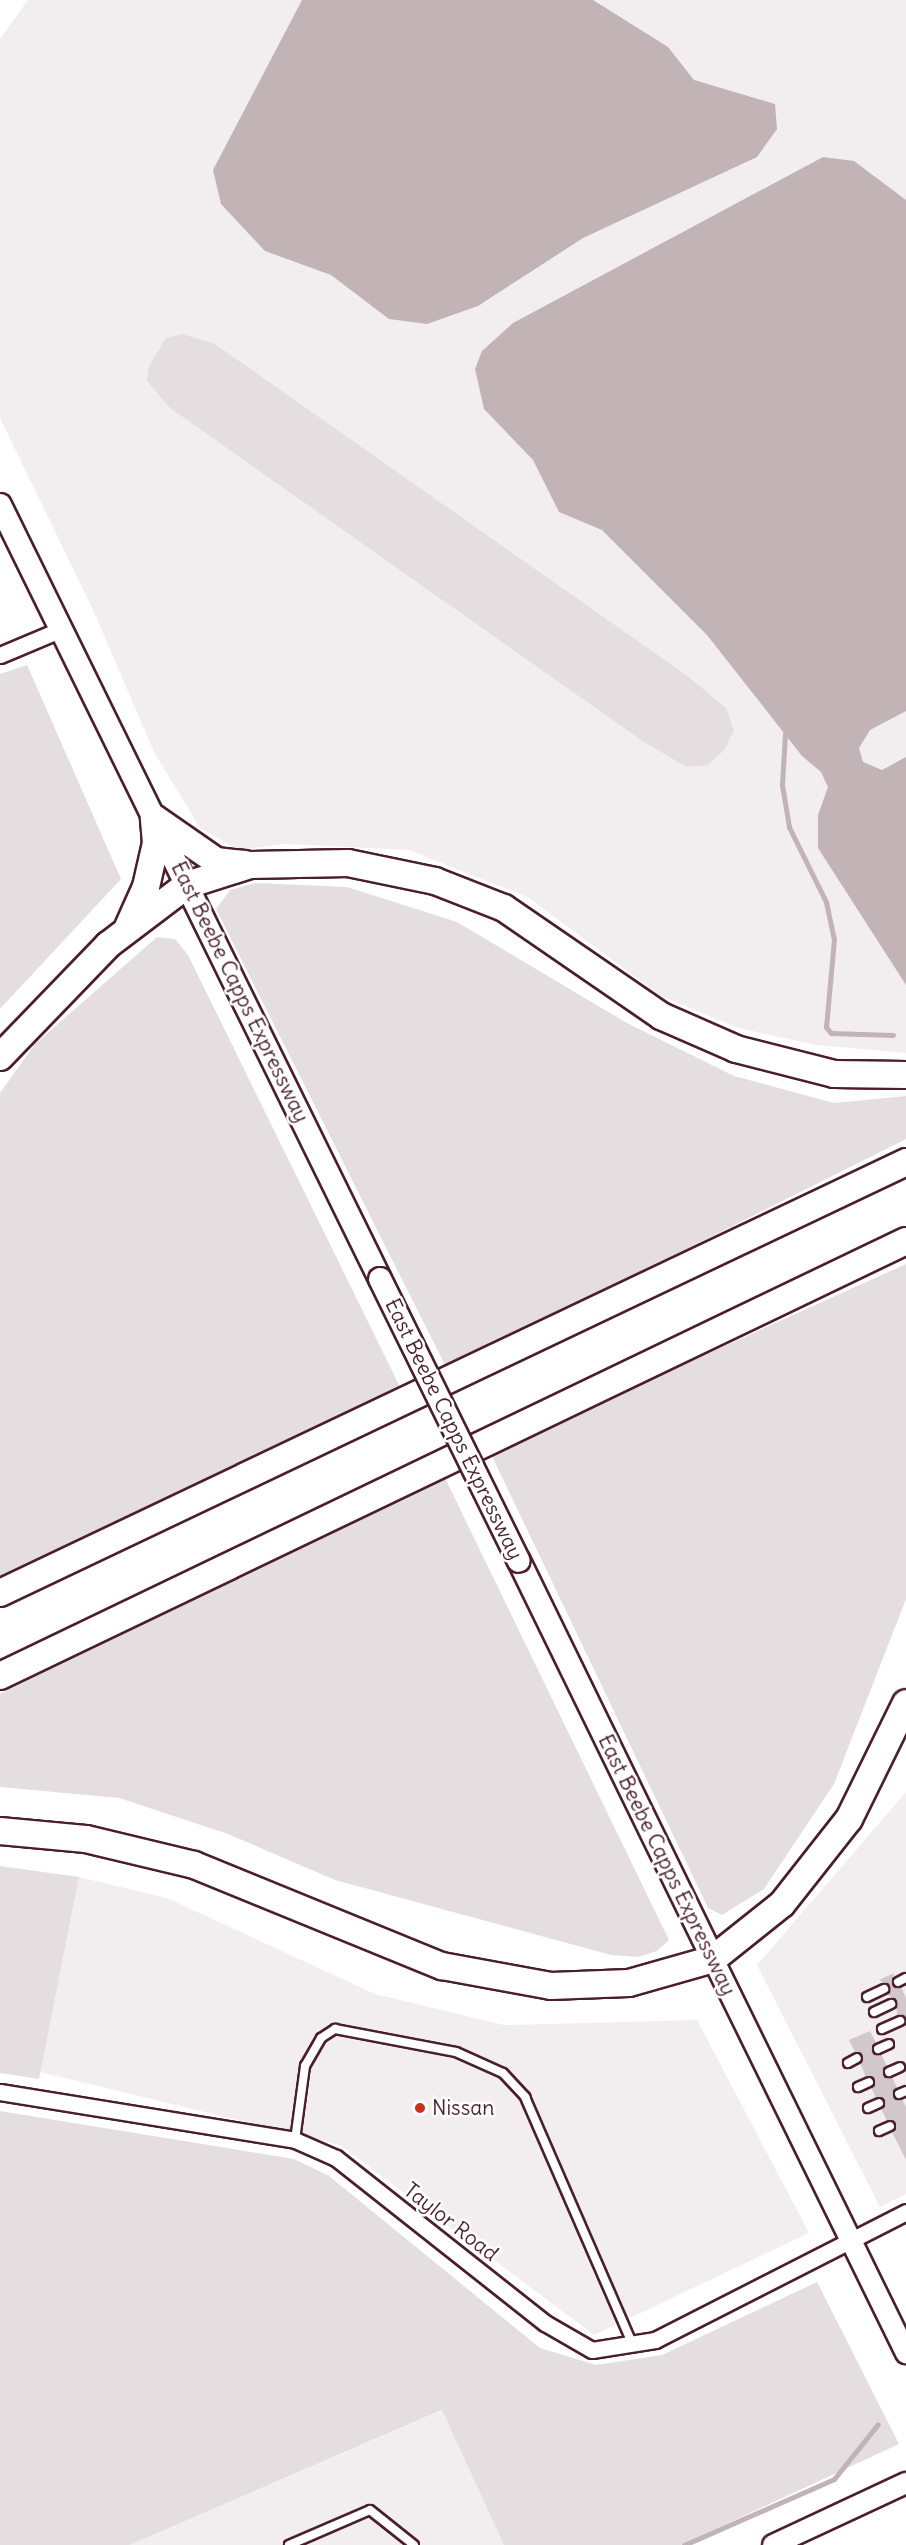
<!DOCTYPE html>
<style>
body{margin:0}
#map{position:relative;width:906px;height:2545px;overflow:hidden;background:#fff;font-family:Delius,sans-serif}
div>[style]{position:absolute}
.built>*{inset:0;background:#f2eeef}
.green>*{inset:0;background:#e5dee0}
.water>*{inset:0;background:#c1b3b6}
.stream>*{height:5px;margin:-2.5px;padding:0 2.5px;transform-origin:2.5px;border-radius:2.5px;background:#c1b3b6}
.building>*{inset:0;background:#d2c7cb}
.roads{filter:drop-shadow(2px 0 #4a1f2b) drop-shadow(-2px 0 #4a1f2b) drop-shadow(0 2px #4a1f2b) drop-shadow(0 -2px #4a1f2b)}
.lane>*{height:8px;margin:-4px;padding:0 4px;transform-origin:4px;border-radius:4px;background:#fff}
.street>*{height:15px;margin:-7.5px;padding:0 7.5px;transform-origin:7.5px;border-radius:7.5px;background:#fff}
.secondary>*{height:20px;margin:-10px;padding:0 10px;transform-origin:10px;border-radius:10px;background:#fff}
.primary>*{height:22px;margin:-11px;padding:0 11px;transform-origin:11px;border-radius:11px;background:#fff}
.highway>*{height:26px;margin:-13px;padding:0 13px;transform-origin:13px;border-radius:13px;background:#fff}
.bridges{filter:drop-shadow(2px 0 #4a1f2b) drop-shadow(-2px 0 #4a1f2b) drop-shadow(0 2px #4a1f2b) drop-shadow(0 -2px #4a1f2b)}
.primary-bridge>*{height:22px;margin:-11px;padding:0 11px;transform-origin:11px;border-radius:11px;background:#fff}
.dots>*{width:16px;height:16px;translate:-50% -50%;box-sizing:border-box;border:3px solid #fff;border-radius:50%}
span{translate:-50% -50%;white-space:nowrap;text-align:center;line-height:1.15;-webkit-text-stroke:5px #fff;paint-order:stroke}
.street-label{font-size:21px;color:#4a1f2b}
.poi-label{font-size:21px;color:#4a1f2b}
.left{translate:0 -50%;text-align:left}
</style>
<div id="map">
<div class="built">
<i style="clip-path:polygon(28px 0,906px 0,906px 1053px,816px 1045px,738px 1028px,661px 996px,529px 898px,409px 850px,284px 844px,239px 850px,200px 828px,154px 752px,94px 612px,0 418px,0 39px)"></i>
<i style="clip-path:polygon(906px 1792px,906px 2194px,880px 2207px,757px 1965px)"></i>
<i style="clip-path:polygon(79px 1877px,167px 1898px,375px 1994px,504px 2025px,697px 2020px,809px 2233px,594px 2335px,340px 2145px,40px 2072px)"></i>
<i style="clip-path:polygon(443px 2410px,504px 2545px,130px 2545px)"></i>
</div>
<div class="green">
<i style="clip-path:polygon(182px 334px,215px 344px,686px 675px,726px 708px,734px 731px,724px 750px,708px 765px,686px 767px,641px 740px,170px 408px,147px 381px,149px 366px,166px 338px)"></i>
<i style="clip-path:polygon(27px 665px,121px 879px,0 1009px,0 674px)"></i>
<i style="clip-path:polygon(255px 883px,347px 887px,457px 922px,625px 1022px,734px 1076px,834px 1103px,906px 1096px,906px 1139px,447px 1369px,216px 909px,230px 890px)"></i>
<i style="clip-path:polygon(157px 937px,175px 939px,188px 955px,401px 1389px,0 1580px,0 1093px,35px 1044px)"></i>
<i style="clip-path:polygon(906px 1264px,906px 1599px,834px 1784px,764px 1889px,722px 1915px,708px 1908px,490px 1452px)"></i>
<i style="clip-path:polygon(444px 1476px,669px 1940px,657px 1951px,638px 1957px,611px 1955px,335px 1880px,228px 1834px,119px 1798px,0 1787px,0 1694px)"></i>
<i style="clip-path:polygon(0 1866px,79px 1877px,39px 2079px,0 2073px)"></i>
<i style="clip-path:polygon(0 2111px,294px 2159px,329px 2176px,540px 2348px,596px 2365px,662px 2355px,817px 2282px,899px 2444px,681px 2545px,504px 2545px,442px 2410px,130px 2545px,0 2545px)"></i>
</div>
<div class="water">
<i style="clip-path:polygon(302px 0,593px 0,668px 47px,694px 80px,775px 104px,777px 129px,757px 157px,583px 238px,478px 306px,427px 324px,389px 319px,331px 275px,265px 251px,221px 204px,213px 170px)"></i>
<i style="clip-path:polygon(823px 157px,854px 161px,906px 200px,906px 711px,870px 730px,859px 748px,863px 762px,882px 770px,906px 757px,906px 985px,818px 848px,818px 815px,828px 787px,821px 772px,802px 756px,707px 635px,602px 530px,559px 512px,533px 460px,484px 409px,475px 369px,482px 351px,513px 323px)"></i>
</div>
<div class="stream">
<i style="left:785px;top:734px;width:51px;rotate:93.4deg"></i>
<i style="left:782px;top:785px;width:43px;rotate:80.5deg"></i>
<i style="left:789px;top:827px;width:84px;rotate:63.7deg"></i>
<i style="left:826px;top:902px;width:38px;rotate:78deg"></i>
<i style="left:834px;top:939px;width:88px;rotate:95.2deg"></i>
<i style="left:826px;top:1027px;width:8px;rotate:50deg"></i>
<i style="left:831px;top:1033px;width:62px;rotate:1.8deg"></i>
<i style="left:684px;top:2545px;width:164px;rotate:-23.7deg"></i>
<i style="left:834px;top:2479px;width:70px;rotate:-51.3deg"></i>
</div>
<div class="building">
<i style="clip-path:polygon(894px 1973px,892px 1984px,901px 1987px,906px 1998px,906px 2033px,905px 2018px,897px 2016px,896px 2001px,887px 1994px,889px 1986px,879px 1980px)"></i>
<i style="clip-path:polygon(870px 2031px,876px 2043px,873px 2052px,881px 2054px,887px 2066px,884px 2075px,892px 2077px,897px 2088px,894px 2097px,902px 2099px,906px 2107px,906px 2160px,892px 2132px,895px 2123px,887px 2121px,881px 2108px,884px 2100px,876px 2098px,871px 2087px,874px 2079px,866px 2077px,860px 2063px,862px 2056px,855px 2052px,849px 2040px)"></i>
</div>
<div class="roads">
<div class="lane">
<i style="left:898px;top:1982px;width:9px;rotate:-27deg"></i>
<i style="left:867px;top:1997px;width:19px;rotate:-25deg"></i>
<i style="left:874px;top:2012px;width:19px;rotate:-25deg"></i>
<i style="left:882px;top:2029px;width:20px;rotate:-24deg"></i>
<i style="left:878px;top:2049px;width:12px;rotate:-24deg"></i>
<i style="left:848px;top:2063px;width:10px;rotate:-29deg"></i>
<i style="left:889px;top:2072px;width:12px;rotate:-24deg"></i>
<i style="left:858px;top:2087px;width:12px;rotate:-24deg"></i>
<i style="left:899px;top:2094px;width:8px;rotate:-23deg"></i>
<i style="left:868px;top:2108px;width:12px;rotate:-24deg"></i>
<i style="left:879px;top:2131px;width:12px;rotate:-24deg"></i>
<i style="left:295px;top:2140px;width:75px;rotate:-82.3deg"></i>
<i style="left:305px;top:2066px;width:32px;rotate:-60deg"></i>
<i style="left:321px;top:2038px;width:17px;rotate:-33deg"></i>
<i style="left:335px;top:2029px;width:123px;rotate:10.8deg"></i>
<i style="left:456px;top:2052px;width:51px;rotate:24.1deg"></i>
<i style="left:503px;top:2073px;width:33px;rotate:47deg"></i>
<i style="left:525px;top:2097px;width:268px;rotate:66.5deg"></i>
<i style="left:289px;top:2545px;width:88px;rotate:-23.4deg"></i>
<i style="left:370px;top:2510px;width:56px;rotate:38.5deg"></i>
</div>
<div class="street">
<i style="left:0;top:655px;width:67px;rotate:-22.8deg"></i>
<i style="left:0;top:2092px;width:299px;rotate:9.2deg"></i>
<i style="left:295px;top:2140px;width:45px;rotate:23.7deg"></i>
<i style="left:336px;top:2158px;width:266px;rotate:38.3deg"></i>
<i style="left:545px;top:2323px;width:54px;rotate:29.9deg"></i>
<i style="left:592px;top:2350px;width:64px;rotate:-9deg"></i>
<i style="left:655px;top:2340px;width:282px;rotate:-27deg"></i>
</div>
<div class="secondary">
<i style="left:713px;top:1959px;width:439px;rotate:63.9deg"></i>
<i style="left:773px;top:2545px;width:147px;rotate:-25deg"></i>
</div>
<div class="primary">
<i style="left:0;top:505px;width:862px;rotate:63.85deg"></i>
<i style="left:519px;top:1561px;width:443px;rotate:64deg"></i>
</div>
<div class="highway">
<i style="left:154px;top:818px;width:75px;rotate:34.7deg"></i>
<i style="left:216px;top:861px;width:29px;rotate:6deg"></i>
<i style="left:128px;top:927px;width:44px;rotate:-65.8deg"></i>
<i style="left:146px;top:887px;width:45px;rotate:-77.2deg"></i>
<i style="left:156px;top:843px;width:25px;rotate:-95deg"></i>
<i style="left:0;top:1057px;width:156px;rotate:-46deg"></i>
<i style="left:108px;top:945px;width:99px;rotate:-37.2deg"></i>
<i style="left:187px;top:885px;width:66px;rotate:-17.6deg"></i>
<i style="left:250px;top:865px;width:98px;rotate:-1.2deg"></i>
<i style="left:348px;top:863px;width:89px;rotate:11.7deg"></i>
<i style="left:435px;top:881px;width:74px;rotate:21.4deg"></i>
<i style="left:504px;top:908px;width:191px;rotate:34.5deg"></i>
<i style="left:661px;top:1016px;width:82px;rotate:23.7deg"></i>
<i style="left:736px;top:1049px;width:101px;rotate:14.3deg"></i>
<i style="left:834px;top:1074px;width:72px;rotate:0.8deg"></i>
<i style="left:0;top:1593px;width:1003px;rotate:-25.44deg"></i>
<i style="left:0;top:1676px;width:1005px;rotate:-25.65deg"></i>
<i style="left:0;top:1831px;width:86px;rotate:5.3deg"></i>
<i style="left:86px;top:1839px;width:111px;rotate:13.5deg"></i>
<i style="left:194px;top:1865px;width:268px;rotate:22.2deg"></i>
<i style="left:442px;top:1966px;width:111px;rotate:10.4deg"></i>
<i style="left:551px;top:1986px;width:78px;rotate:-2.2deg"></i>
<i style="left:629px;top:1983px;width:87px;rotate:-15.9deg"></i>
<i style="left:713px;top:1959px;width:88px;rotate:-38.6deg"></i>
<i style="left:782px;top:1904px;width:108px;rotate:-51.8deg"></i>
<i style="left:849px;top:1819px;width:129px;rotate:-63.8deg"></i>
</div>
</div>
<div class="bridges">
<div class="primary-bridge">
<i style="left:380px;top:1279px;width:314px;rotate:63.8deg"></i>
</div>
</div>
<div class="dots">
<i style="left:420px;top:2108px;background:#c8321e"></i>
</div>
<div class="street-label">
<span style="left:240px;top:992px;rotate:64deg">East Beebe Capps Expressway</span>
<span style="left:454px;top:1429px;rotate:64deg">East Beebe Capps Expressway</span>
<span style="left:667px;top:1865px;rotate:64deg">East Beebe Capps Expressway</span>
<span style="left:451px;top:2222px;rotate:38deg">Taylor Road</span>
</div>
<div class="poi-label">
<span class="left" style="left:432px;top:2108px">Nissan</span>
</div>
</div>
